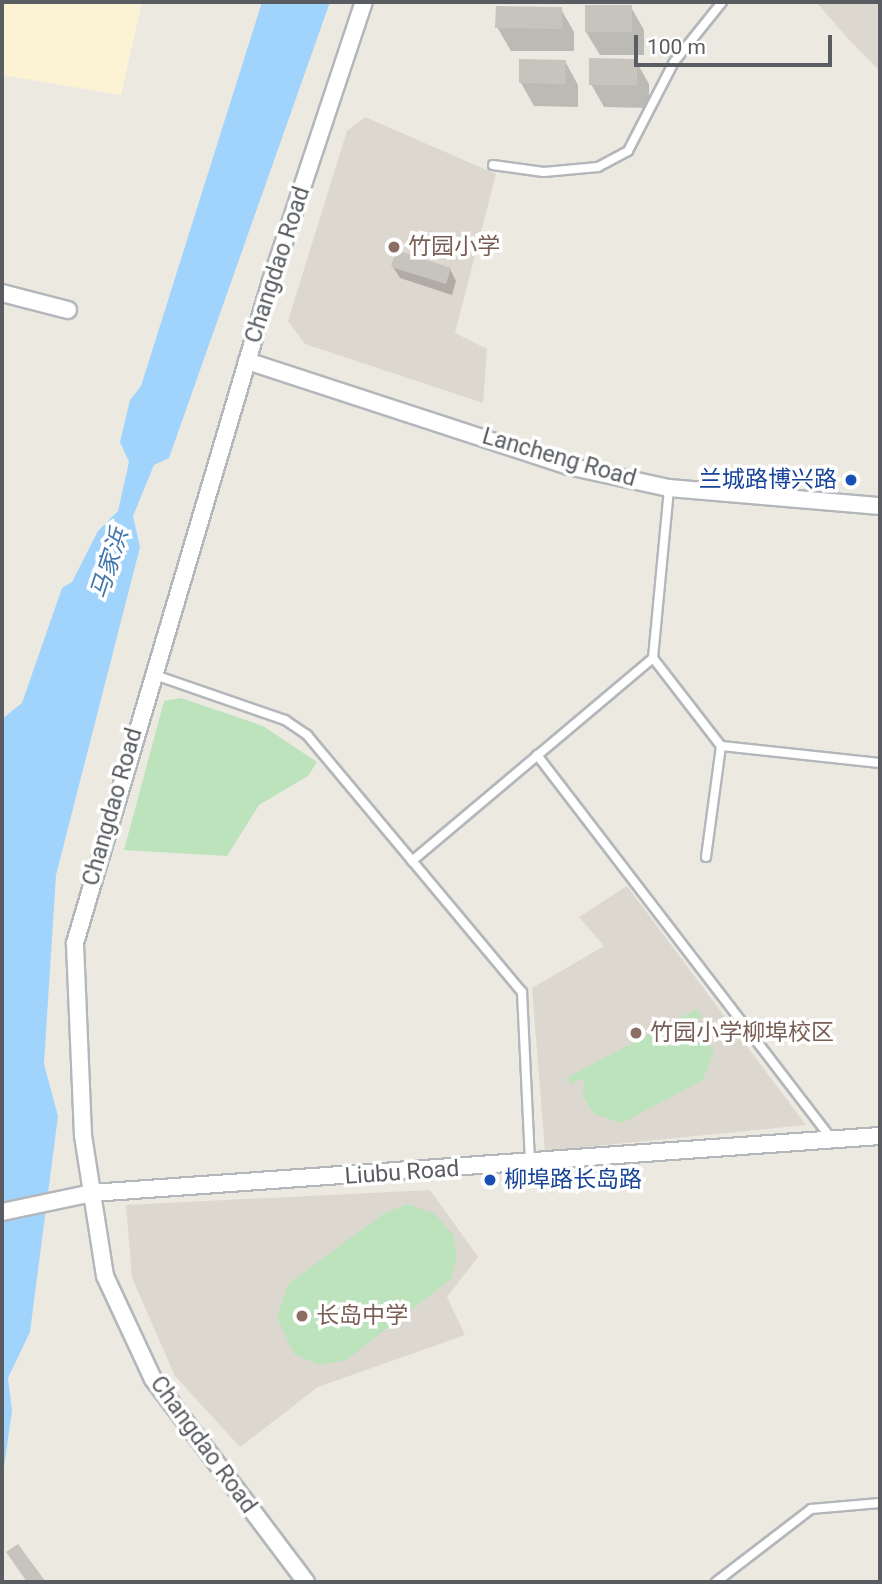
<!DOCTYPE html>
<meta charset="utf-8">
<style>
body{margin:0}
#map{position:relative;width:882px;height:1584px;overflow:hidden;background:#ece9e1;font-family:Roboto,"Noto Sans SC",sans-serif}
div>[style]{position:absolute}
.commercial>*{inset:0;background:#fcf3d5}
.education>*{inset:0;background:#dcd8cf}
.green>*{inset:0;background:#bde3bd}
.water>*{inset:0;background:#a1d4fc}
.shadow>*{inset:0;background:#0003}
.building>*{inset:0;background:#c7c4be}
.roads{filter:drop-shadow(2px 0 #b3b7bb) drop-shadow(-2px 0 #b3b7bb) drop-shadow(0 2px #b3b7bb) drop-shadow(0 -2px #b3b7bb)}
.lane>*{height:8px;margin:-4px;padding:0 4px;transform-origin:4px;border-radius:4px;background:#fff}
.street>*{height:16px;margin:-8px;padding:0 8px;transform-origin:8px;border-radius:8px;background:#fff}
.dots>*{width:19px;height:19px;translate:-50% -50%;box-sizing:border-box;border:4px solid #fff;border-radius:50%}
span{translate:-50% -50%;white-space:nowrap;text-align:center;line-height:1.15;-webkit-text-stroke:7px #fff;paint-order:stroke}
.education-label{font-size:23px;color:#785e54}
.left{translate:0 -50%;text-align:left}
.street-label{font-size:23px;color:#595d61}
.transit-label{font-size:23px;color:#164399}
.right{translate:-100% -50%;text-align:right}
.water-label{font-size:24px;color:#4075ad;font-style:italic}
.frame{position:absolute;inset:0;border:4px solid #595d61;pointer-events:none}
.scale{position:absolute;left:634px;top:35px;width:198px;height:32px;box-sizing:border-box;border:4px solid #595d61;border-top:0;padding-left:9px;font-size:21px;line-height:24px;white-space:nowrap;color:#595d61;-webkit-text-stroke:5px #fff;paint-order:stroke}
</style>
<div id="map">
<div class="commercial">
<i style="clip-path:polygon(2px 2px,142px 2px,121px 95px,2px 75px)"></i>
</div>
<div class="education">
<i style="clip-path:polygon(816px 2px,880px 2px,880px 71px,851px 42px)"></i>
<i style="clip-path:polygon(365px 117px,496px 174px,455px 333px,487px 349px,483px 403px,305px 344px,288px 321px,347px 131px)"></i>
<i style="clip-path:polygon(627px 886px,806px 1125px,545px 1151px,532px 988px,604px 946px,579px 917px)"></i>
<i style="clip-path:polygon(430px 1190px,478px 1257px,447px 1297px,465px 1335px,318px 1387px,240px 1447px,175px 1376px,132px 1278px,126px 1205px)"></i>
</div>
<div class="green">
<i style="clip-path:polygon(181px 698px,263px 726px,317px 762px,308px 776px,259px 805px,227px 856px,124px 850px,164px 701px)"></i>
<i style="clip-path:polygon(697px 1009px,702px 1017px,691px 1024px,714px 1050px,703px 1080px,622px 1123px,594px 1114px,583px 1097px,584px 1078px,571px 1084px,568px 1077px)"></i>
<i style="clip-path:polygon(408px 1204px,435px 1214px,453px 1235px,457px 1257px,451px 1279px,346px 1360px,320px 1365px,294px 1354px,277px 1318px,288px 1284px,383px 1214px)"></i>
</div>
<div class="water">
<i style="clip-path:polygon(262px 2px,330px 2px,169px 458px,154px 465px,133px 516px,140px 547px,56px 875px,44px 1064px,58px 1116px,30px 1332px,8px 1378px,12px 1411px,2px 1481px,2px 719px,22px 703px,62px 588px,72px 582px,98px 531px,118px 511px,129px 462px,120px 442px,130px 400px,141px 386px)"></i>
</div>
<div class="shadow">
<i style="clip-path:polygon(564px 2px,649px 2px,649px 3px)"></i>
<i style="clip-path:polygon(631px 7px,644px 30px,644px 55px,600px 55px,586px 32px)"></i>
<i style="clip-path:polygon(561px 9px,574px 32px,574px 51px,511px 51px,497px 27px)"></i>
<i style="clip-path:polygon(565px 61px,578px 85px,578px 107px,534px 106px,521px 83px)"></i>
<i style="clip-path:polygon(636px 61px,649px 84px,649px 108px,604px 107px,591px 84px)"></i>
<i style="clip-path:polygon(393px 267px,450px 269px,456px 281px,452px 295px,400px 278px)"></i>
</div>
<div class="building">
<i style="clip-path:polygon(585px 5px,632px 5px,632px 32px,585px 32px)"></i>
<i style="clip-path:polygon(496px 6px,562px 7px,562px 29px,495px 28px)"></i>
<i style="clip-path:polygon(589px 58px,637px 59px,637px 85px,589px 85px)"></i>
<i style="clip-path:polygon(519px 59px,566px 60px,565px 84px,519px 83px)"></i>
<i style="clip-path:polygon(396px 250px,451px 268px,446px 284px,391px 267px)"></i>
<i style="clip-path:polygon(18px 1544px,46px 1582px,27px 1582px,6px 1552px)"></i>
</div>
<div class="roads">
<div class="lane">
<i style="left:493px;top:165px;width:51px;rotate:7.8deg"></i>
<i style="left:544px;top:172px;width:54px;rotate:-5.3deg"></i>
<i style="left:598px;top:167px;width:34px;rotate:-28deg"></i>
<i style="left:628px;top:151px;width:100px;rotate:-62.7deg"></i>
<i style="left:674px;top:62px;width:77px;rotate:-51.3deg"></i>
<i style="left:653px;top:658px;width:111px;rotate:52.3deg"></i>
<i style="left:721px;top:746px;width:160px;rotate:6.1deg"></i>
<i style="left:152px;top:674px;width:141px;rotate:19.1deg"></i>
<i style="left:285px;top:720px;width:27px;rotate:34deg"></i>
<i style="left:307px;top:735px;width:335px;rotate:50.1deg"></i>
<i style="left:522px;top:992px;width:170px;rotate:87.3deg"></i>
<i style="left:537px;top:755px;width:484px;rotate:52.5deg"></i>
<i style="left:706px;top:857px;width:112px;rotate:-82.3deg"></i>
<i style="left:412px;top:861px;width:315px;rotate:-40.1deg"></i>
<i style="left:653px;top:658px;width:171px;rotate:-84.6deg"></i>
<i style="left:716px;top:1582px;width:120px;rotate:-37.5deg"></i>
<i style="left:811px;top:1509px;width:69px;rotate:-5deg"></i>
</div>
<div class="street">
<i style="left:2px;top:293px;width:68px;rotate:14.4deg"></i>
<i style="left:247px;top:361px;width:338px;rotate:18.1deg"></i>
<i style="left:568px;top:466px;width:103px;rotate:12.3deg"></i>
<i style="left:669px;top:488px;width:212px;rotate:4.9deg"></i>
<i style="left:2px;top:1212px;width:92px;rotate:-11.9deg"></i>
<i style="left:92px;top:1193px;width:790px;rotate:-4.14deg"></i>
<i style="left:306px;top:1582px;width:254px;rotate:-127deg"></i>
<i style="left:153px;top:1379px;width:114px;rotate:-115deg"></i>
<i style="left:105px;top:1276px;width:143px;rotate:-98.9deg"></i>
<i style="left:83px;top:1135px;width:192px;rotate:-92.4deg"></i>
<i style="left:75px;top:943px;width:690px;rotate:-73.51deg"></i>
<i style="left:271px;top:281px;width:294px;rotate:-71.6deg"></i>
</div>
</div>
<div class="dots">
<i style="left:394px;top:247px;background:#8d6e63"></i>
<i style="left:851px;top:480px;background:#1a4fb4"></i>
<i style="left:636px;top:1033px;background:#8d6e63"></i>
<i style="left:490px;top:1180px;background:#1a4fb4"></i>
<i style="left:302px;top:1316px;background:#8d6e63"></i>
</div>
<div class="education-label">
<span class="left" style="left:408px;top:247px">竹园小学</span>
<span class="left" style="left:650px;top:1033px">竹园小学柳埠校区</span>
<span class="left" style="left:316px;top:1316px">长岛中学</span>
</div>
<div class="street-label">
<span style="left:278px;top:265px;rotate:-72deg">Changdao Road</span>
<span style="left:559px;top:458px;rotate:16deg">Lancheng Road</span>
<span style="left:113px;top:807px;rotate:-74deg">Changdao Road</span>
<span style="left:402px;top:1173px;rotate:-4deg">Liubu Road</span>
<span style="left:203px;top:1445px;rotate:54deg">Changdao Road</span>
</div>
<div class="transit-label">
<span class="right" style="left:837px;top:480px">兰城路博兴路</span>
<span class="left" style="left:504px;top:1180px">柳埠路长岛路</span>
</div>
<div class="water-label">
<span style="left:110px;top:564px;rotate:-72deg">马家浜</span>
</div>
<div class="frame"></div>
<div class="scale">100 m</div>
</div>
